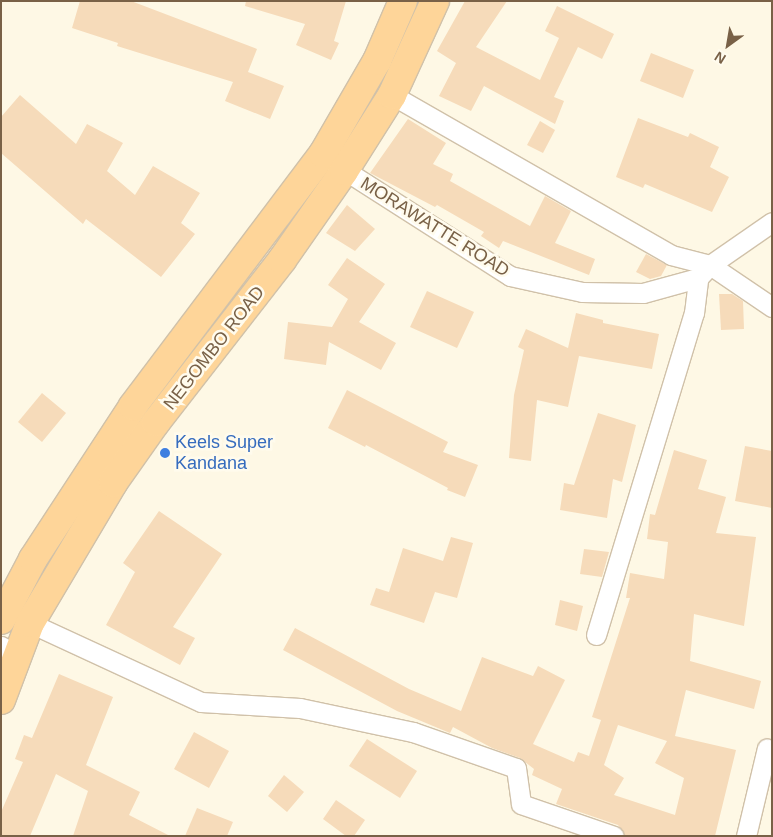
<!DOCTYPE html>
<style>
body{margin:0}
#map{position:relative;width:773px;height:837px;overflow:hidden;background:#fef8e5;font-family:Arial,sans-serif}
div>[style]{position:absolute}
.building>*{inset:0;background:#f6dbba}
.roads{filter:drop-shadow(1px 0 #d0c1a9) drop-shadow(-1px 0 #d0c1a9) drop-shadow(0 1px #d0c1a9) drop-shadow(0 -1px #d0c1a9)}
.minor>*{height:19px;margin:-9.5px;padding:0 9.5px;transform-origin:9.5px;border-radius:9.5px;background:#fff}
.trunk>*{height:28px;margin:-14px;padding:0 14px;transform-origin:14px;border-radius:14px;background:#fed599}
.dots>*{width:14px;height:14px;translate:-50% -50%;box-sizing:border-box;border:2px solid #fffbed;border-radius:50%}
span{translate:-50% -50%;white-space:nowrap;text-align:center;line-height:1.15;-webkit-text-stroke:5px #fffbed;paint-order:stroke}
.street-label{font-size:18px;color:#796147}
.shop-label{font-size:18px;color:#366cbe}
.left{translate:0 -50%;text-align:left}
.frame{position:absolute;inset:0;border:2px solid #796147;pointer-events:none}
.north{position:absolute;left:703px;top:20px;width:50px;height:50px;-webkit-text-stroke:4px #fffbed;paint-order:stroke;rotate:212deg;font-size:14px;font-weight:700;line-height:20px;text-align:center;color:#796147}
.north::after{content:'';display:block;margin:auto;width:18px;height:22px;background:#796147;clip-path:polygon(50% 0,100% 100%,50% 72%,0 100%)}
</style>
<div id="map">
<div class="building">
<i style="clip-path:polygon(80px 1px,131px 1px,257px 49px,248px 72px,284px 86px,270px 119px,225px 101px,233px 82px,117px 46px,118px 43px,72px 28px)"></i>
<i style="clip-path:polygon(246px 1px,346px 1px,334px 41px,339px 43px,331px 60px,296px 45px,305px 24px,245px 6px)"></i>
<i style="clip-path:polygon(465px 1px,507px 1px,476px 47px,540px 80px,559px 38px,545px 31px,557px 6px,614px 34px,602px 59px,578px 47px,554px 97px,564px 101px,555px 124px,484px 86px,471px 111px,439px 96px,456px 63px,437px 51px)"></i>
<i style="clip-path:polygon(651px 53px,694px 70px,683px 98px,640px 81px)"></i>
<i style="clip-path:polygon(20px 95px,76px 144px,87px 124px,123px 143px,107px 171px,135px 195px,153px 166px,200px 193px,181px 223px,195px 234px,161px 277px,86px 219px,83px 224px,1px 153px,1px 117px)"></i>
<i style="clip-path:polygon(638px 118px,688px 137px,690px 133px,719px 147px,710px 167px,729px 177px,712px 212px,645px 184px,643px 188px,616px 177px)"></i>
<i style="clip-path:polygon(408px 119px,446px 143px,433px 164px,453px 174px,450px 181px,530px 226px,545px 196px,571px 211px,555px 243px,595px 259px,589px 275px,503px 241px,499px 248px,481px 236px,484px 232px,437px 205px,435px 207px,370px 173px)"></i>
<i style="clip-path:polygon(540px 121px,555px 130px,543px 153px,527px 145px)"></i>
<i style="clip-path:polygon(347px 205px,375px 229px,355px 251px,326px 233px)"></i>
<i style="clip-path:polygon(646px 254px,667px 265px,661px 276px,650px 279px,636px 272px)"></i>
<i style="clip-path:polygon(347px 258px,385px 284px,359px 322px,396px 343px,381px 370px,329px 342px,326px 365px,284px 359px,288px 322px,332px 327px,348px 299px,328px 285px)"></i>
<i style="clip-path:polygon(427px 291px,474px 312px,457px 348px,410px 327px)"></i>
<i style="clip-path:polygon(719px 294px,732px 294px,743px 301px,744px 329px,721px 330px)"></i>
<i style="clip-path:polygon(576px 313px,603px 320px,603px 323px,659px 334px,652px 369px,579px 356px,568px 407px,537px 400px,531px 461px,509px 458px,514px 395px,524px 350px,518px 347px,526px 329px,568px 348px)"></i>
<i style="clip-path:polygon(347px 390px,448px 442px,443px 452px,478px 465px,465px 497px,447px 490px,448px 488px,366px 445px,365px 447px,328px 428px)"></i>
<i style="clip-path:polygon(42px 393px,66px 413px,42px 442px,18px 422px)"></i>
<i style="clip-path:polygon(598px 413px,636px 425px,622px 482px,613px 479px,607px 518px,560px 510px,564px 483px,574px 485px)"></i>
<i style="clip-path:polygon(745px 446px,772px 451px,772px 508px,735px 501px)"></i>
<i style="clip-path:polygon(evenodd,674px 450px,707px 460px,698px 489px,726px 497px,716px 533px,756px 537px,744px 626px,694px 614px,690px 661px,761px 681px,754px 709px,686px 690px,675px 736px,736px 750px,715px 836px,625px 835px,618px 825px,556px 804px,562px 789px,532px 775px,534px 769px,520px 758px,492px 748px,453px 727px,450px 733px,397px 711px,283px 650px,295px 628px,409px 689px,461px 711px,482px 657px,533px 676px,538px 666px,565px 680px,533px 744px,574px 762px,578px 752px,589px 756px,601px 720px,592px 717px,630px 598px,626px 598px,630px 573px,664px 579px,668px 542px,647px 539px,650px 514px,655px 515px,674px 450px,618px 725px,667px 741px,655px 763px,684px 778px,675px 815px,614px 795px,624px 778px,604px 765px,618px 725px)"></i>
<i style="clip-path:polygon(159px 511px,222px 554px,173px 627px,195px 638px,180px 665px,106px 625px,135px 572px,123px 563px)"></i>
<i style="clip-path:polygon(451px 537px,473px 543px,457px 598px,435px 592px,424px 623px,370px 605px,376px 588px,389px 592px,403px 548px,443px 561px)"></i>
<i style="clip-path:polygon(584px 549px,609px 552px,602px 577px,580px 574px)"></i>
<i style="clip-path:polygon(560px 600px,583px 606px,577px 631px,555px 625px)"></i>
<i style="clip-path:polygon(59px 674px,113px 697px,86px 765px,140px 792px,129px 815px,170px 836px,73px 836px,88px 791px,56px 774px,30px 836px,1px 836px,1px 812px,23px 762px,15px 759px,24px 735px,32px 738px)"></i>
<i style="clip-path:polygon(194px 732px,229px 751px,209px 788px,174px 769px)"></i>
<i style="clip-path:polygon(367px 739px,417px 771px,400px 798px,349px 766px)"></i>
<i style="clip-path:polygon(284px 775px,304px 792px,287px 812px,268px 796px)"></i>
<i style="clip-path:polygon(336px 800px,365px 820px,354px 836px,346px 836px,323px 819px)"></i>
<i style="clip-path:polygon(197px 808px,233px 822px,227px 836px,185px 836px)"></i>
</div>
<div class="roads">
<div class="minor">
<i style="left:392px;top:95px;width:322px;rotate:29.8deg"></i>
<i style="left:671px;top:255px;width:40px;rotate:14.4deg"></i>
<i style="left:710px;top:265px;width:75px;rotate:34.1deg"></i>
<i style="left:335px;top:164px;width:208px;rotate:32.6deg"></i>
<i style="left:510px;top:276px;width:74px;rotate:12.5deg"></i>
<i style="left:582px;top:292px;width:61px;rotate:0.9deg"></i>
<i style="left:643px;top:293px;width:57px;rotate:-15.3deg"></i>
<i style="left:698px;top:278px;width:18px;rotate:-47deg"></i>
<i style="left:710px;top:265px;width:75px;rotate:-34.7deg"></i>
<i style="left:30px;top:623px;width:188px;rotate:24.8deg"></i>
<i style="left:201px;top:702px;width:99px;rotate:3.5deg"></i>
<i style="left:300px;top:708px;width:116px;rotate:12deg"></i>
<i style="left:413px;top:732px;width:109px;rotate:19.3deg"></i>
<i style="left:516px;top:768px;width:36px;rotate:82deg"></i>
<i style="left:521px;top:804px;width:98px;rotate:19deg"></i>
<i style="left:596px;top:635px;width:337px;rotate:-73.1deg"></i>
<i style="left:694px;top:313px;width:35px;rotate:-83deg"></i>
<i style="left:1px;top:646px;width:18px;rotate:29deg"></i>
<i style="left:746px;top:836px;width:90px;rotate:-76.6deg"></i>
</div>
<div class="trunk">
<i style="left:1px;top:620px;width:69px;rotate:-62.3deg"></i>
<i style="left:33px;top:559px;width:183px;rotate:-56.8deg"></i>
<i style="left:133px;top:406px;width:316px;rotate:-53deg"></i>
<i style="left:323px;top:154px;width:108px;rotate:-59.9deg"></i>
<i style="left:377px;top:61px;width:65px;rotate:-66.6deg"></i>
<i style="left:1px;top:700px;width:82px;rotate:-69.4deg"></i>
<i style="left:30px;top:623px;width:163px;rotate:-59.3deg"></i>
<i style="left:113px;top:483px;width:75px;rotate:-54.8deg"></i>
<i style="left:156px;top:422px;width:205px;rotate:-52.1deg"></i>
<i style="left:282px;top:260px;width:108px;rotate:-55.1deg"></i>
<i style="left:344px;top:171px;width:90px;rotate:-57.7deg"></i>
<i style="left:392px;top:95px;width:103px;rotate:-65.4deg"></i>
</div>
</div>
<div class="dots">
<i style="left:165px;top:453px;background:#3f7fe0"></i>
</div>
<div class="street-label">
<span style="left:435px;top:227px;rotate:32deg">MORAWATTE ROAD</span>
<span style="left:214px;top:348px;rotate:-52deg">NEGOMBO ROAD</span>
</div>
<div class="shop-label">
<span class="left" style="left:175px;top:453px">Keels Super<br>Kandana</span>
</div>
<div class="frame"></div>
<div class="north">N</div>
</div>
